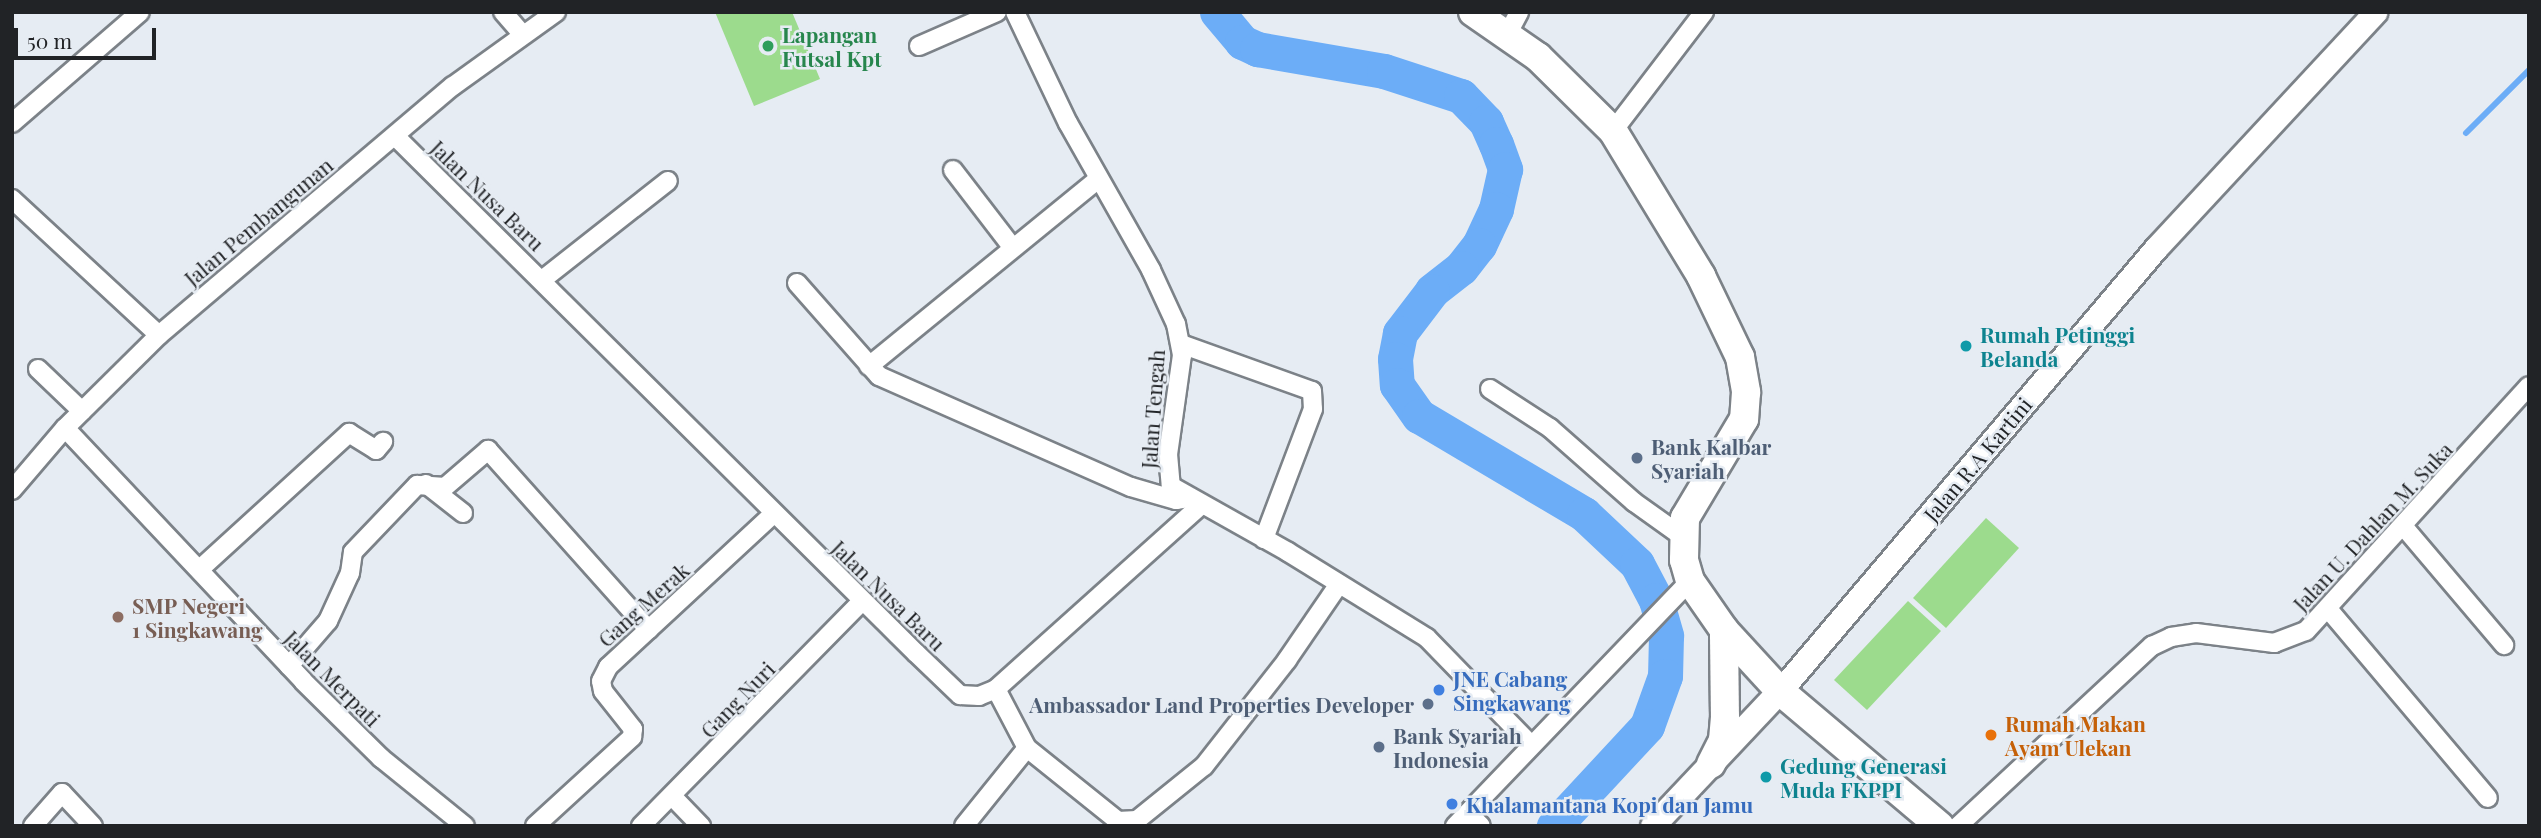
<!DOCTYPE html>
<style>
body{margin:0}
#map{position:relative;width:2541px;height:838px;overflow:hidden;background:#e6ecf3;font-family:"Playfair Display",serif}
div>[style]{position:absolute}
.green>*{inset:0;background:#9cdb8d}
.stream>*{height:6px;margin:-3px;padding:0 3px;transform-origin:3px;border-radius:3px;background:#6cadf7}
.river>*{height:35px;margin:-17.5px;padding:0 17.5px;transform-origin:17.5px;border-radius:17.5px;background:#6cadf7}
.roads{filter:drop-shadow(2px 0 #7c8288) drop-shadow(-2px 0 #7c8288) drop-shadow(0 2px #7c8288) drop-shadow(0 -2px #7c8288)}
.minor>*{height:18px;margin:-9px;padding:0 9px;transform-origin:9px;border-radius:9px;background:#fff}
.tertiary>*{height:23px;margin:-11.5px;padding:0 11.5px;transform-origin:11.5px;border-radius:11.5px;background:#fff}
.secondary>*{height:24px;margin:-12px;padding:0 12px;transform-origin:12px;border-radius:12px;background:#fff}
.primary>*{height:28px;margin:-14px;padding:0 14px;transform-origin:14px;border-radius:14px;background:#fff}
.dots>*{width:19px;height:19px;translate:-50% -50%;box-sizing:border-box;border:4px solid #e6ecf3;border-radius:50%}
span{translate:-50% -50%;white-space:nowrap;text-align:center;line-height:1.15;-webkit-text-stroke:5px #e6ecf3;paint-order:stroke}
.leisure-label{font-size:21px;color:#27864d;font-weight:700}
.left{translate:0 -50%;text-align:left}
.street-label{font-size:21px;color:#212326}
.culture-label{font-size:21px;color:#0d838f;font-weight:700}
.service-label{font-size:21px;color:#4e5e75;font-weight:700}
.right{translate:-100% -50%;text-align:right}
.education-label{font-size:21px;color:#785e54;font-weight:700}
.shop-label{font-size:21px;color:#366cbe;font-weight:700}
.food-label{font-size:21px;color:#c56008;font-weight:700}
.frame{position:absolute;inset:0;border:14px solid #212326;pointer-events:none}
.scale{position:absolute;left:14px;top:28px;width:142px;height:32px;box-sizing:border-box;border:4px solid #212326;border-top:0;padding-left:9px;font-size:21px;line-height:24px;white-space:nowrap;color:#212326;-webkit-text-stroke:5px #e6ecf3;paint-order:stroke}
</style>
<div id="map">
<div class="green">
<i style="clip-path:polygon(715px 12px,792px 12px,820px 79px,754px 106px)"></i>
<i style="clip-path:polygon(1986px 518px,2019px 548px,1946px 628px,1913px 598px)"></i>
<i style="clip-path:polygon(1908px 601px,1941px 631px,1867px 710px,1834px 680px)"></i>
</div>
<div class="stream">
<i style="left:2466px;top:133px;width:89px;rotate:-45deg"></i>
</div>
<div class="river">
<i style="left:1217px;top:12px;width:39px;rotate:50deg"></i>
<i style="left:1242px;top:42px;width:17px;rotate:25deg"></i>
<i style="left:1257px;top:49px;width:129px;rotate:9.8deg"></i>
<i style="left:1384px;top:71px;width:81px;rotate:18deg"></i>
<i style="left:1461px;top:96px;width:36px;rotate:46deg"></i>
<i style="left:1486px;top:122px;width:24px;rotate:66deg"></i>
<i style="left:1496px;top:144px;width:27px;rotate:70deg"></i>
<i style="left:1505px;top:169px;width:41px;rotate:102.7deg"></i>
<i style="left:1496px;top:209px;width:40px;rotate:115deg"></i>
<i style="left:1479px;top:245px;width:29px;rotate:128deg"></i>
<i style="left:1461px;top:268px;width:37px;rotate:142deg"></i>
<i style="left:1432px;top:291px;width:53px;rotate:127.3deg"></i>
<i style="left:1400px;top:333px;width:26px;rotate:101deg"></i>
<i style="left:1395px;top:359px;width:26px;rotate:86deg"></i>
<i style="left:1397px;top:385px;width:38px;rotate:55deg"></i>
<i style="left:1419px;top:416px;width:192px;rotate:30.7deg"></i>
<i style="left:1584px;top:514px;width:73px;rotate:43.3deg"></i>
<i style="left:1637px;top:564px;width:41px;rotate:62.2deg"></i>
<i style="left:1656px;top:600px;width:37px;rotate:74deg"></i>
<i style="left:1666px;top:636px;width:40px;rotate:91.4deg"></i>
<i style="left:1665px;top:676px;width:53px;rotate:109.8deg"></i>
<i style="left:1647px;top:726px;width:137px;rotate:132.9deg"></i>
</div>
<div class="roads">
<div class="minor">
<i style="left:503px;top:12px;width:28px;rotate:49deg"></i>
<i style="left:1015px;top:12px;width:123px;rotate:64.5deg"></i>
<i style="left:1068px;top:123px;width:169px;rotate:60.5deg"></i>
<i style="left:1151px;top:270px;width:60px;rotate:65.2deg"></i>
<i style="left:1176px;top:324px;width:32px;rotate:79deg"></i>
<i style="left:1182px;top:355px;width:100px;rotate:98deg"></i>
<i style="left:1168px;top:454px;width:32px;rotate:85deg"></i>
<i style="left:1171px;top:486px;width:134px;rotate:29.4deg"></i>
<i style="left:1288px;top:552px;width:163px;rotate:31.7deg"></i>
<i style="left:1427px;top:638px;width:149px;rotate:45.8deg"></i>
<i style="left:1507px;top:35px;width:26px;rotate:-62deg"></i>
<i style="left:919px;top:46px;width:85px;rotate:-23.6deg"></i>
<i style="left:12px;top:123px;width:169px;rotate:-40.9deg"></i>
<i style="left:1613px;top:131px;width:150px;rotate:-52.6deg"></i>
<i style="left:396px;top:137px;width:733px;rotate:44.78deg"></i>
<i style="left:916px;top:653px;width:61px;rotate:43.7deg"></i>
<i style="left:960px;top:695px;width:19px;rotate:3deg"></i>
<i style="left:979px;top:696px;width:18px;rotate:-22deg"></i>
<i style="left:996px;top:689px;width:67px;rotate:62.3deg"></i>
<i style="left:1027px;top:748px;width:117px;rotate:38.7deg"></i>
<i style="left:1118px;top:821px;width:19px;rotate:-3deg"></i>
<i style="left:1137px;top:820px;width:86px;rotate:-38.9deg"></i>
<i style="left:1204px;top:766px;width:135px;rotate:-51.9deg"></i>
<i style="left:1287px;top:660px;width:92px;rotate:-55.6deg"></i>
<i style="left:953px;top:170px;width:97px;rotate:52.5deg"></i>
<i style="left:12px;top:199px;width:200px;rotate:42.8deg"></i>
<i style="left:542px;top:280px;width:160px;rotate:-38.2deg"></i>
<i style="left:797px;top:283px;width:124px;rotate:48.6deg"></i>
<i style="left:879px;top:376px;width:275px;rotate:23.8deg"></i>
<i style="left:1131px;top:487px;width:47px;rotate:16.1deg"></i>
<i style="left:1176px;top:500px;width:12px;rotate:-9deg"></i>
<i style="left:1181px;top:344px;width:139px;rotate:19.7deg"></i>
<i style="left:1312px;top:391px;width:18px;rotate:87deg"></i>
<i style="left:1313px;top:409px;width:139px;rotate:110.7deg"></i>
<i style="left:869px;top:366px;width:296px;rotate:-39.2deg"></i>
<i style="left:38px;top:369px;width:61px;rotate:43.7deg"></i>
<i style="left:1490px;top:389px;width:72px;rotate:33deg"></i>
<i style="left:1550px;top:428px;width:112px;rotate:41.4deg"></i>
<i style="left:1634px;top:502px;width:60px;rotate:35.5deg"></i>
<i style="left:65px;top:428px;width:347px;rotate:46.7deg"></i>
<i style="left:303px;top:681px;width:110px;rotate:44.6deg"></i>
<i style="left:381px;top:758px;width:108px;rotate:39deg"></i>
<i style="left:426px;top:484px;width:47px;rotate:38.1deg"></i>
<i style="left:12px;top:490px;width:82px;rotate:-49.5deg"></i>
<i style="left:65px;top:428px;width:132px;rotate:-44.7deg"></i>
<i style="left:159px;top:335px;width:385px;rotate:-40.3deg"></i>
<i style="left:453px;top:86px;width:127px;rotate:-35.7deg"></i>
<i style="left:2404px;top:527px;width:155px;rotate:49.7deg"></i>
<i style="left:200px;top:569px;width:202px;rotate:-42.4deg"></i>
<i style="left:349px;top:433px;width:32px;rotate:32deg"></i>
<i style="left:376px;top:450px;width:11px;rotate:-49deg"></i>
<i style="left:2329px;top:610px;width:246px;rotate:49.8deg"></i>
<i style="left:289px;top:666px;width:60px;rotate:-49.1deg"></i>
<i style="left:328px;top:621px;width:53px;rotate:-65.4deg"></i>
<i style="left:350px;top:573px;width:21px;rotate:-82deg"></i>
<i style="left:353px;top:552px;width:93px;rotate:-46.3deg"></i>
<i style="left:417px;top:485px;width:28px;rotate:4deg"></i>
<i style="left:445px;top:487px;width:57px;rotate:-40.7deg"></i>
<i style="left:488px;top:450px;width:241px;rotate:48.2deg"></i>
<i style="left:996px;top:689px;width:274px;rotate:-41.9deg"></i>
<i style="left:672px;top:796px;width:42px;rotate:46deg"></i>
<i style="left:1468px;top:813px;width:18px;rotate:45deg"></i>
<i style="left:33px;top:826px;width:44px;rotate:-48.7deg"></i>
<i style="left:62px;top:793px;width:45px;rotate:46.8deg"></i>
<i style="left:535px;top:826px;width:132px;rotate:-42.5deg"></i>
<i style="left:632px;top:737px;width:8px;rotate:-83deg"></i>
<i style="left:633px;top:729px;width:48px;rotate:-128.3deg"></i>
<i style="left:603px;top:691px;width:10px;rotate:-101deg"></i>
<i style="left:601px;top:681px;width:16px;rotate:-63deg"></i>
<i style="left:608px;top:667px;width:225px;rotate:-42.8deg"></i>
<i style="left:641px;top:826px;width:315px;rotate:-45.5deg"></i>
<i style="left:964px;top:826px;width:100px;rotate:-51.1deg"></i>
<i style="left:1455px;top:826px;width:339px;rotate:-46.2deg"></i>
<i style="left:1958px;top:826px;width:265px;rotate:-42.9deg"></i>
<i style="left:2152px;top:646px;width:21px;rotate:-25deg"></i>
<i style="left:2171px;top:637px;width:25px;rotate:-9deg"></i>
<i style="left:2196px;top:633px;width:79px;rotate:7.3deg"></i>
<i style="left:2274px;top:643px;width:34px;rotate:-21deg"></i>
<i style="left:2306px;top:631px;width:331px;rotate:-47.7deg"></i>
</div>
<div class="tertiary">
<i style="left:1780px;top:691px;width:581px;rotate:-49.68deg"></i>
<i style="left:2156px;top:248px;width:322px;rotate:-47.1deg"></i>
</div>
<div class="secondary">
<i style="left:1653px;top:826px;width:185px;rotate:-46.7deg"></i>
</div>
<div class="primary">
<i style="left:1473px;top:12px;width:79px;rotate:34.7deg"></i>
<i style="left:1538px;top:57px;width:105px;rotate:44.6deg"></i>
<i style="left:1613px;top:131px;width:170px;rotate:58.7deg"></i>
<i style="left:1701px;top:276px;width:90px;rotate:64.3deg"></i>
<i style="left:1740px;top:357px;width:36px;rotate:80deg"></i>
<i style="left:1746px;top:392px;width:27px;rotate:94deg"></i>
<i style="left:1744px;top:419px;width:115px;rotate:120.8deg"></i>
<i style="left:1685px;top:518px;width:42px;rotate:91.4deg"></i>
<i style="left:1684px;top:560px;width:22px;rotate:74deg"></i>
<i style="left:1690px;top:581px;width:60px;rotate:55.2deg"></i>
<i style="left:1724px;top:630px;width:83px;rotate:47.4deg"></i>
<i style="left:1780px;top:691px;width:209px;rotate:40.2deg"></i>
<i style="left:1711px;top:764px;width:27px;rotate:-63deg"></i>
<i style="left:1723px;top:740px;width:22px;rotate:-85deg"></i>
<i style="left:1725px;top:718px;width:88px;rotate:-90.7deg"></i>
</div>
</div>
<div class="dots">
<i style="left:768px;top:46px;background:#2e9e5b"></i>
<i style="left:1966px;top:346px;background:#0f9aa8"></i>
<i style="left:1637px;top:458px;background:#5c6f8a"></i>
<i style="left:118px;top:617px;background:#8d6e63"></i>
<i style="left:1439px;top:690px;background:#3f7fe0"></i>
<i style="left:1428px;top:704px;background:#5c6f8a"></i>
<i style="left:1991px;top:735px;background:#e8710a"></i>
<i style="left:1379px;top:747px;background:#5c6f8a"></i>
<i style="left:1766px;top:777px;background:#0f9aa8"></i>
<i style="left:1452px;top:804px;background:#3f7fe0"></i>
</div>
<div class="leisure-label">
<span class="left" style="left:782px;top:46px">Lapangan<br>Futsal Kpt</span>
</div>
<div class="street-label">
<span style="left:488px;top:195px;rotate:44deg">Jalan Nusa Baru</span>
<span style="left:258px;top:221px;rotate:-40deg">Jalan Pembangunan</span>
<span style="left:1152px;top:409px;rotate:-86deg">Jalan Tengah</span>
<span style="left:1977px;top:459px;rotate:-50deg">Jalan R.A Kartini</span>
<span style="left:2372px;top:526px;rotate:-47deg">Jalan U. Dahlan M. Suka</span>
<span style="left:889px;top:595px;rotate:44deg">Jalan Nusa Baru</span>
<span style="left:643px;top:604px;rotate:-42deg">Gang Merak</span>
<span style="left:333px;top:678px;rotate:45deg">Jalan Merpati</span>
<span style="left:737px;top:699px;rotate:-46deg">Gang Nuri</span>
</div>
<div class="culture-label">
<span class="left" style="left:1980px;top:346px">Rumah Petinggi<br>Belanda</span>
<span class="left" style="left:1780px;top:777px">Gedung Generasi<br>Muda FKPPI</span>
</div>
<div class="service-label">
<span class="left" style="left:1651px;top:458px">Bank Kalbar<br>Syariah</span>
<span class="right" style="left:1414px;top:704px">Ambassador Land Properties Developer</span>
<span class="left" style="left:1393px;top:747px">Bank Syariah<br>Indonesia</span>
</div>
<div class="education-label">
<span class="left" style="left:132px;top:617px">SMP Negeri<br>1 Singkawang</span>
</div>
<div class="shop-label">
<span class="left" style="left:1453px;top:690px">JNE Cabang<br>Singkawang</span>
<span class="left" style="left:1466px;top:804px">Khalamantana Kopi dan Jamu</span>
</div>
<div class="food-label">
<span class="left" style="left:2005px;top:735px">Rumah Makan<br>Ayam Ulekan</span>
</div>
<div class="frame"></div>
<div class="scale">50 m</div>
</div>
